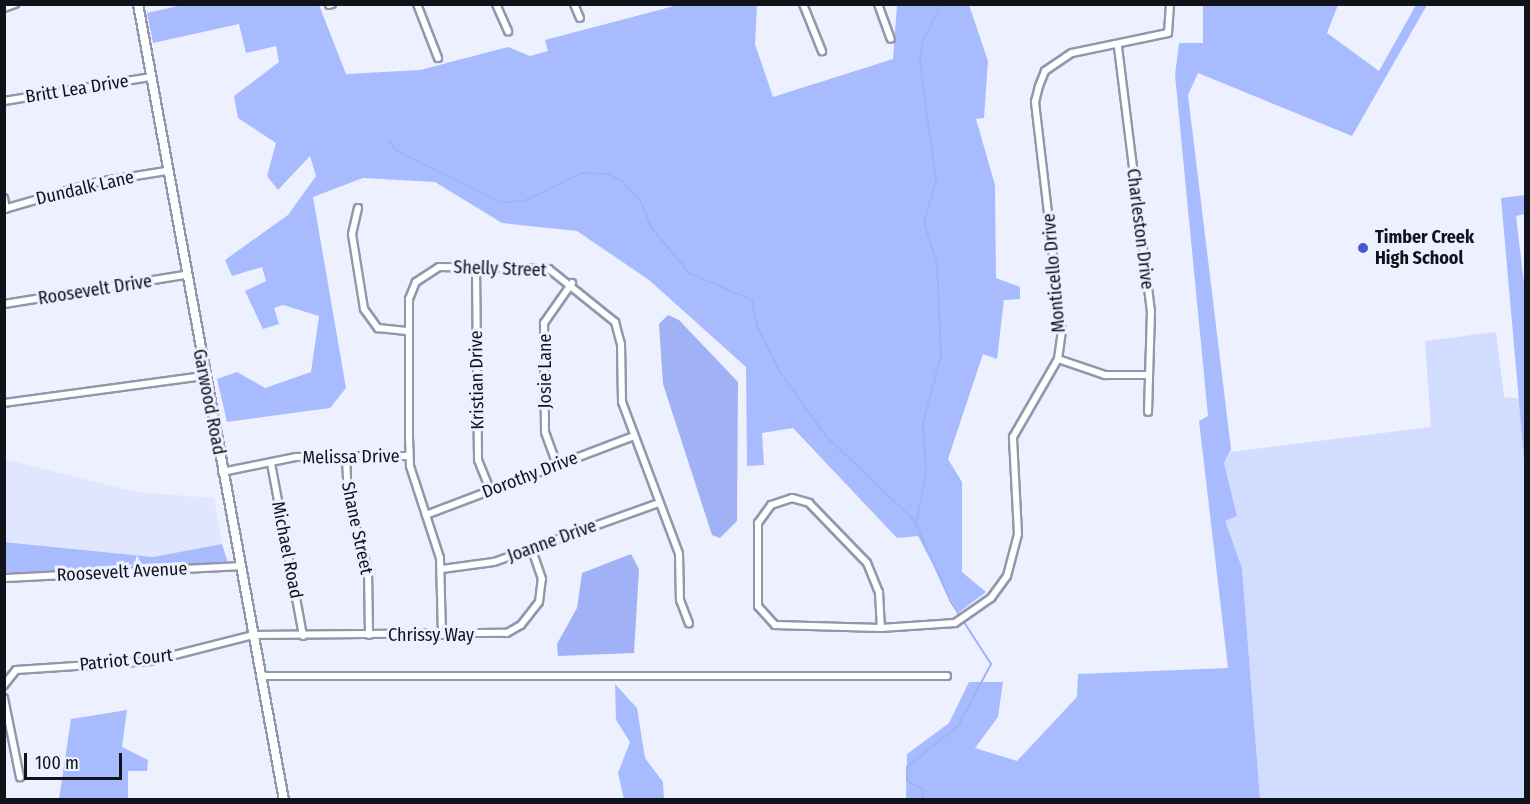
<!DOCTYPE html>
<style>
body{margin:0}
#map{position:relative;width:1530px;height:804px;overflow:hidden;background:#edf1ff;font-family:"Fira Sans Condensed",sans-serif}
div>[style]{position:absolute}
.built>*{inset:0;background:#dfe6fe}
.green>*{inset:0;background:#d2dcfe}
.forest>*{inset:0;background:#a8bbfe}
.water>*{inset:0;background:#a0b2f5}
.stream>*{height:2px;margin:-1px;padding:0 1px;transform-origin:1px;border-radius:1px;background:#a0b2f5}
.roads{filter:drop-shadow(2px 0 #9197ac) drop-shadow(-2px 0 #9197ac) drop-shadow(0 2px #9197ac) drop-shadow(0 -2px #9197ac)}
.minor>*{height:6px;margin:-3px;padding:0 3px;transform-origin:3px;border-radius:3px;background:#fff}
.tertiary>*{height:8px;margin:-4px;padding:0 4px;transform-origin:4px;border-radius:4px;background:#fff}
.dots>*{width:16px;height:16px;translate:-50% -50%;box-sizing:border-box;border:3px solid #edf1ff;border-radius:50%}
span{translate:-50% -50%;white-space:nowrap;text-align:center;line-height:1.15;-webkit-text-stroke:6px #edf1ff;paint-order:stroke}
.street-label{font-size:18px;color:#10131a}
.poi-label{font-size:18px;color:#10131a;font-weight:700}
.left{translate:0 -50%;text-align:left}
.frame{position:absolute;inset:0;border:6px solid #10131a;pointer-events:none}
.scale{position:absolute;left:24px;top:753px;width:98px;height:27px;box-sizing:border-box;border:3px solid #10131a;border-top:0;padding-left:8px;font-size:18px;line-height:21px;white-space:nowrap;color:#10131a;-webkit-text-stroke:4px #edf1ff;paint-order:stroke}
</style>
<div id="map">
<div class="built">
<i style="clip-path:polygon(4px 459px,135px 492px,214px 498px,222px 544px,153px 557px,5px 542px)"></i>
</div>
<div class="green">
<i style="clip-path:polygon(1496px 332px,1504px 397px,1520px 399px,1525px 470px,1525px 799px,1260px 799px,1242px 568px,1224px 521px,1237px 516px,1224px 463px,1230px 452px,1431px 427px,1425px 341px)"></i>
</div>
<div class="forest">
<i style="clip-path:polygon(182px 5px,319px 5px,346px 74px,420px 70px,508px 47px,530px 56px,548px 51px,545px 40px,678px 5px,757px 5px,755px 44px,773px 97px,893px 59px,897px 5px,969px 5px,988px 61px,984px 118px,976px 119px,995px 185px,996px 278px,1020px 287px,1020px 299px,1004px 300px,997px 359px,983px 354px,948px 459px,962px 482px,962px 572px,986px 592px,958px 613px,918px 536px,897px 538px,793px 428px,762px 433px,764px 465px,747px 466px,746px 367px,649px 280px,577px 231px,502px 223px,435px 182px,363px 178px,313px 197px,346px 388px,330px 408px,227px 422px,217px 379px,237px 372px,265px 388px,311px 372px,319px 316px,283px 305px,274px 308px,279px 324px,263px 329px,245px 291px,266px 281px,262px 267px,232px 276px,225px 260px,288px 215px,316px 176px,310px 156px,278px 190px,267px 176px,276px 143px,238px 118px,234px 96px,279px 62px,276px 46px,246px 53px,239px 24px,153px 43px,147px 13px)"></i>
<i style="clip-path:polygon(1203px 5px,1338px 5px,1327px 33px,1379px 71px,1416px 5px,1427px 5px,1352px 136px,1198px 73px,1188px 95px,1231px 449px,1224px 463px,1237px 516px,1225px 521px,1242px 568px,1260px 799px,906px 799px,907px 754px,949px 723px,969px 682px,1003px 682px,998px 717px,975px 748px,1017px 761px,1077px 697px,1078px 674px,1228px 668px,1199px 421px,1208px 416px,1175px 75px,1179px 43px,1203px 43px)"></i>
<i style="clip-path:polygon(1525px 195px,1525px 214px,1516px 216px,1526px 300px,1525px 470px,1501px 198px)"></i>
<i style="clip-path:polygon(4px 542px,153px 557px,222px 544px,228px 563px,5px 573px)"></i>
<i style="clip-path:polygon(615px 684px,637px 708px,645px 758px,663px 782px,664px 799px,624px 799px,618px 773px,630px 742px,616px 720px)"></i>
<i style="clip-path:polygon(127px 710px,122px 747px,148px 760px,147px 771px,128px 771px,128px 799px,59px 799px,71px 719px)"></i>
</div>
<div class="water">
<i style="clip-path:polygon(668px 315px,679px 320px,738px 382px,737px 521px,720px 538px,712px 535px,663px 384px,659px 324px)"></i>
<i style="clip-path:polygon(631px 554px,639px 569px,634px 653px,558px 656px,557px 644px,577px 608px,582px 573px)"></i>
</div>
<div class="stream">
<i style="left:390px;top:142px;width:11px;rotate:52deg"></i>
<i style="left:397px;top:151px;width:115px;rotate:26.3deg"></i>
<i style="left:500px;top:202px;width:24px;rotate:-2deg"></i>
<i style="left:524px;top:201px;width:64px;rotate:-25.8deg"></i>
<i style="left:582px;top:173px;width:27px;rotate:2deg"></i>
<i style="left:609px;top:174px;width:16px;rotate:30deg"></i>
<i style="left:623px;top:182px;width:25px;rotate:47deg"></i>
<i style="left:640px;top:200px;width:29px;rotate:68deg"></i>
<i style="left:651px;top:227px;width:60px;rotate:50.4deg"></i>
<i style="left:689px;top:273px;width:69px;rotate:23.2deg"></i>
<i style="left:752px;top:300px;width:26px;rotate:79deg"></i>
<i style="left:757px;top:326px;width:51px;rotate:63.4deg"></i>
<i style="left:780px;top:372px;width:79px;rotate:54.3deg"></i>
<i style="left:826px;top:436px;width:124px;rotate:43.7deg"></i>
<i style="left:923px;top:800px;width:11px;rotate:-90deg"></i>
<i style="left:923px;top:789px;width:18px;rotate:-153deg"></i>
<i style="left:907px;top:781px;width:14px;rotate:-90deg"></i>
<i style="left:907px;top:767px;width:65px;rotate:-38.8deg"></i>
<i style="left:958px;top:726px;width:70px;rotate:-62deg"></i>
<i style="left:991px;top:664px;width:74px;rotate:-122.8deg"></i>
<i style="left:951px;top:602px;width:85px;rotate:-114.2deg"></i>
<i style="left:916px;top:524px;width:53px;rotate:-79.1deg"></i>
<i style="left:926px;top:472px;width:49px;rotate:-93.5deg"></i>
<i style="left:923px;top:423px;width:69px;rotate:-75deg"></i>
<i style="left:941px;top:356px;width:91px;rotate:-92.5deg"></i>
<i style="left:937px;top:265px;width:45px;rotate:-106.8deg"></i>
<i style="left:924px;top:222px;width:43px;rotate:-73.7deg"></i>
<i style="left:936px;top:181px;width:119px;rotate:-97.7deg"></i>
<i style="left:920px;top:63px;width:20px;rotate:-84deg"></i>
<i style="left:922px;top:43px;width:43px;rotate:-64deg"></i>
</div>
<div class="roads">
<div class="minor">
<i style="left:417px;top:4px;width:58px;rotate:68.7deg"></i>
<i style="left:496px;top:4px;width:30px;rotate:66deg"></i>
<i style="left:574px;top:4px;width:15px;rotate:67deg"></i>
<i style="left:803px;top:4px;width:51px;rotate:68deg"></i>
<i style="left:878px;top:4px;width:37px;rotate:70deg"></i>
<i style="left:329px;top:5px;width:3px;rotate:-18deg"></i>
<i style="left:4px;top:8px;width:12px;rotate:-20deg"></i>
<i style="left:1118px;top:47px;width:266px;rotate:82.9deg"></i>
<i style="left:1151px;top:311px;width:101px;rotate:91.7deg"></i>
<i style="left:4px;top:101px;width:148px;rotate:-9.3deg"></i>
<i style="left:4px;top:198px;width:11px;rotate:80deg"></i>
<i style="left:358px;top:208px;width:27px;rotate:103deg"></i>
<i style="left:352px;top:234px;width:76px;rotate:80.9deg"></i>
<i style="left:364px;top:309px;width:24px;rotate:54deg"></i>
<i style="left:378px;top:328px;width:31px;rotate:6deg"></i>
<i style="left:4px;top:209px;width:98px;rotate:-16deg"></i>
<i style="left:98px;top:182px;width:69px;rotate:-9.2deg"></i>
<i style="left:476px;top:267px;width:193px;rotate:89.4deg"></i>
<i style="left:478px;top:460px;width:32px;rotate:68deg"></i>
<i style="left:4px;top:304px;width:183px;rotate:-9.1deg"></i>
<i style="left:1058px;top:359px;width:50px;rotate:18.8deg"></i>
<i style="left:1105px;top:375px;width:44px"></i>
<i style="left:4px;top:403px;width:202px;rotate:-7.7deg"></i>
<i style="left:346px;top:456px;width:44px;rotate:87.4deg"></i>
<i style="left:348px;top:500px;width:73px;rotate:74.1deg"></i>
<i style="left:368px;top:570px;width:65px;rotate:89.1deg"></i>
<i style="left:271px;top:463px;width:176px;rotate:79.5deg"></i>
<i style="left:557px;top:465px;width:35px;rotate:-110deg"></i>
<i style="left:545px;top:432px;width:109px;rotate:-90.5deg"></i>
<i style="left:544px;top:323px;width:49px;rotate:-55deg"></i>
<i style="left:222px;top:472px;width:76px;rotate:-11.5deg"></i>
<i style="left:296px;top:457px;width:113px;rotate:-0.5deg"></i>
<i style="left:792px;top:498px;width:18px;rotate:16deg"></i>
<i style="left:809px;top:503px;width:83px;rotate:46deg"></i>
<i style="left:867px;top:563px;width:31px;rotate:68deg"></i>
<i style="left:879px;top:592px;width:36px;rotate:87deg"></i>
<i style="left:881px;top:628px;width:106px;rotate:-178.4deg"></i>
<i style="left:775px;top:625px;width:25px;rotate:-132deg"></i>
<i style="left:758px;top:606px;width:83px;rotate:-90deg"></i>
<i style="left:758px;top:523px;width:22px;rotate:-54deg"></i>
<i style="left:771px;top:505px;width:22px;rotate:-18deg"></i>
<i style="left:426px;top:515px;width:222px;rotate:-20.8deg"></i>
<i style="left:442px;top:569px;width:52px;rotate:-7.7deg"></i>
<i style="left:494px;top:562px;width:175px;rotate:-19.7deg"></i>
<i style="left:4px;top:578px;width:236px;rotate:-2.9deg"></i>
<i style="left:881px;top:628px;width:74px;rotate:-3.9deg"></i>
<i style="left:955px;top:623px;width:44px;rotate:-34.8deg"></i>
<i style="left:991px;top:598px;width:27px;rotate:-54deg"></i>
<i style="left:1007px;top:576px;width:43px;rotate:-75.3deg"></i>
<i style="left:1018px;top:534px;width:97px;rotate:-93deg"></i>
<i style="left:1013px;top:437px;width:90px;rotate:-60deg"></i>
<i style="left:1058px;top:359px;width:27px;rotate:-82deg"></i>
<i style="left:1062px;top:332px;width:232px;rotate:-96.7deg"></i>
<i style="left:1035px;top:102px;width:16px;rotate:-76deg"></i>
<i style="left:1039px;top:86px;width:16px;rotate:-68deg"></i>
<i style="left:1045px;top:71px;width:32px;rotate:-34deg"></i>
<i style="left:1072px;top:53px;width:98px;rotate:-11.8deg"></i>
<i style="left:1168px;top:33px;width:29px;rotate:-86deg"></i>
<i style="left:442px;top:635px;width:77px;rotate:-91.5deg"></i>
<i style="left:440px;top:558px;width:97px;rotate:-108.1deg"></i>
<i style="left:410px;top:466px;width:29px;rotate:-92deg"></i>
<i style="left:409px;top:437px;width:138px;rotate:-90deg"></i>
<i style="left:409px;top:299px;width:18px;rotate:-68deg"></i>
<i style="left:416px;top:282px;width:27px;rotate:-33deg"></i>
<i style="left:439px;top:267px;width:110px;rotate:1deg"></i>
<i style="left:549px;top:269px;width:85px;rotate:38.8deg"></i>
<i style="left:615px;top:322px;width:23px;rotate:75deg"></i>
<i style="left:621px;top:344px;width:58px;rotate:89deg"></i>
<i style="left:622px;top:402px;width:162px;rotate:69.4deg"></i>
<i style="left:679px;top:554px;width:46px;rotate:88.8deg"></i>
<i style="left:680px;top:600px;width:25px;rotate:69deg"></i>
<i style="left:260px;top:676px;width:687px"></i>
<i style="left:4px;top:685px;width:19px;rotate:-51deg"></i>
<i style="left:16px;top:670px;width:135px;rotate:-3.8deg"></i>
<i style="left:151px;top:661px;width:105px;rotate:-14.3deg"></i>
<i style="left:253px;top:635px;width:254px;rotate:-0.5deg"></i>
<i style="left:507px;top:633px;width:16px;rotate:-30deg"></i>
<i style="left:521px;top:625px;width:29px;rotate:-52deg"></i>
<i style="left:539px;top:602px;width:23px;rotate:-83deg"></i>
<i style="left:542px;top:579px;width:34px;rotate:-109deg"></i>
<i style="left:4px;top:698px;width:81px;rotate:78.6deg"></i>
</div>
<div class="tertiary">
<i style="left:138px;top:4px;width:809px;rotate:79.61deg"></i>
</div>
</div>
<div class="dots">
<i style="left:1363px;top:248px;background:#4758cc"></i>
</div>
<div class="street-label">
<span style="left:77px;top:89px;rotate:-9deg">Britt Lea Drive</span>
<span style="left:85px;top:188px;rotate:-13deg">Dundalk Lane</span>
<span style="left:1140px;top:229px;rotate:83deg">Charleston Drive</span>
<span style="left:500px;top:269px;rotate:2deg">Shelly Street</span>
<span style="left:1054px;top:273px;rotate:-95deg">Monticello Drive</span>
<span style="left:95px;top:290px;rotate:-9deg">Roosevelt Drive</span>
<span style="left:545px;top:371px;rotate:-90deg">Josie Lane</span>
<span style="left:477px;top:380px;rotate:-91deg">Kristian Drive</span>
<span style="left:209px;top:402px;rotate:79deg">Garwood Road</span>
<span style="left:351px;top:457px;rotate:-1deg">Melissa Drive</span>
<span style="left:530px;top:475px;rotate:-21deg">Dorothy Drive</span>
<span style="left:357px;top:528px;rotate:78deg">Shane Street</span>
<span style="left:552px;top:541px;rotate:-20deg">Joanne Drive</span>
<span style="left:287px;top:550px;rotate:79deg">Michael Road</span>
<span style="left:122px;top:572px;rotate:-3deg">Roosevelt Avenue</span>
<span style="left:431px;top:635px">Chrissy Way</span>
<span style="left:126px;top:660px;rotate:-6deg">Patriot Court</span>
</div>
<div class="poi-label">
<span class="left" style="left:1375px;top:248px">Timber Creek<br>High School</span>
</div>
<div class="frame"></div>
<div class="scale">100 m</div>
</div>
